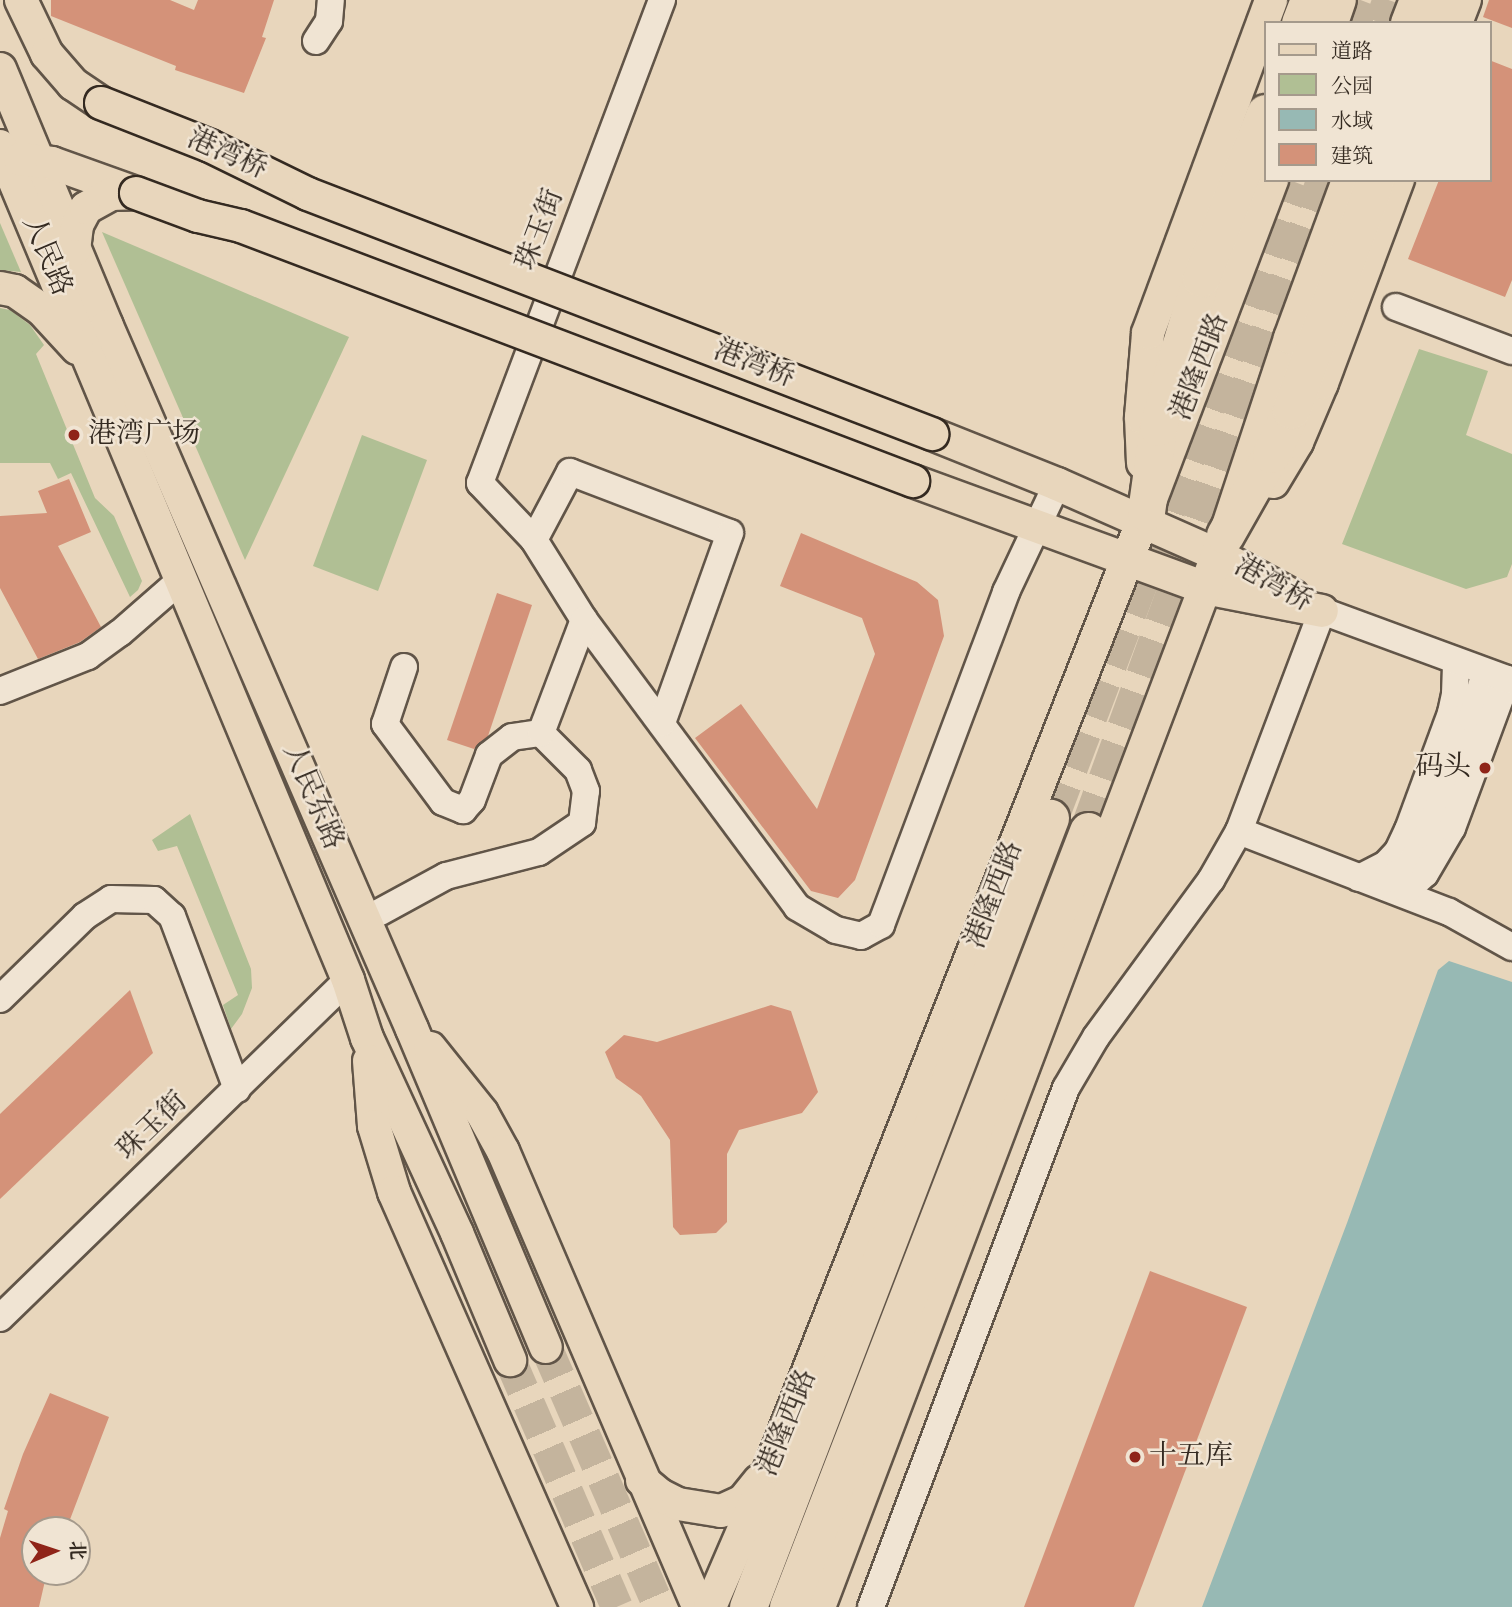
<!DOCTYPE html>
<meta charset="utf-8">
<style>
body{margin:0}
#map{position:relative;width:1512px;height:1607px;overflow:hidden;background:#e8d6bc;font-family:"Old Standard TT","Noto Serif SC",serif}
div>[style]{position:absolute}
.green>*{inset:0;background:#b0bf94}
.water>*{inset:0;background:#97b9b4}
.building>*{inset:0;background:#d49279}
.major-tunnel>*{height:32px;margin-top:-16px;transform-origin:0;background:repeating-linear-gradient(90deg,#c4b49d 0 32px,transparent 0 48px)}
.highway-tunnel>*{height:37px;margin-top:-18.5px;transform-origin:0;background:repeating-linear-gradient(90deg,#c4b49d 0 37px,transparent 0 55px)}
.roads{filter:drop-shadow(2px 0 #615548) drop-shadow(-2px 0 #615548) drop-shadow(0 2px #615548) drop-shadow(0 -2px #615548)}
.minor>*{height:26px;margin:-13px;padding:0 13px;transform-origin:13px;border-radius:13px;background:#f0e4d3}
.major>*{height:32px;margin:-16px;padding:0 16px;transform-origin:16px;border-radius:16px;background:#e8d6bc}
.highway>*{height:37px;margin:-18.5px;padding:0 18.5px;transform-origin:18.5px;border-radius:18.5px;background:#e8d6bc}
.bridges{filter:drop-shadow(2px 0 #342a21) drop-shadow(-2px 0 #342a21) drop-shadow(0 2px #342a21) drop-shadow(0 -2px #342a21)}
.major-bridge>*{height:32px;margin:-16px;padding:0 16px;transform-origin:16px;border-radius:16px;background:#e8d6bc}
.dots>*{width:19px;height:19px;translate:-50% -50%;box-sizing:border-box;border:4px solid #f0e4d3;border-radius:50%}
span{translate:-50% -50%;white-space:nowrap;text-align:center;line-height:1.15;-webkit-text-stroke:5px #f0e4d3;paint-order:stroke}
.street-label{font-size:28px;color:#342a21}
.poi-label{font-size:28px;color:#342a21}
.left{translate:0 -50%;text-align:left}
.right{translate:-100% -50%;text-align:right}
.legend{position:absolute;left:1264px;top:21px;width:228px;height:161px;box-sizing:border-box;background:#f0e4d3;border:2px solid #a59a8c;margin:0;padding:9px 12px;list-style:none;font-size:21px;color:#342a21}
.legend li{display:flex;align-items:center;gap:14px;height:35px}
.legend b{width:35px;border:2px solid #a59a8c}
.north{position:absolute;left:21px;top:1516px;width:70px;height:70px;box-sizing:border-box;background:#f0e4d3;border:2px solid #a59a8c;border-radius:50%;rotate:88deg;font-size:19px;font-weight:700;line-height:28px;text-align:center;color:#342a21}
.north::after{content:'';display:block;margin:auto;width:24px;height:32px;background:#8f2418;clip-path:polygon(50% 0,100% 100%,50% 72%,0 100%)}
</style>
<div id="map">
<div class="green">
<i style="clip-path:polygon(0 223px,21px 272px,0 270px)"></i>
<i style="clip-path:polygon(102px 232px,349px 337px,245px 560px)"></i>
<i style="clip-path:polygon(0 308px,10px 310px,30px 325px,44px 345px,36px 354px,95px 498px,114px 516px,142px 581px,138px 590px,130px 597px,71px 473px,58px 479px,50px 463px,0 463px)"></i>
<i style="clip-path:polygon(1419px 349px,1488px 371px,1466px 435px,1512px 454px,1512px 564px,1507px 577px,1466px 589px,1342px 544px)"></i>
<i style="clip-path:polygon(362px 435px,427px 460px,378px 591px,313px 566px)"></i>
<i style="clip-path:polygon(190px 814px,251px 969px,252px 988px,242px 1014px,231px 1029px,223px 1005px,238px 995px,177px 846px,158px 851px,152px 840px)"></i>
</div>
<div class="water">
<i style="clip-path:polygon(1449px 961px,1512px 982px,1512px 1607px,1202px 1607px,1347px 1223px,1438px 970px)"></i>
</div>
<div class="building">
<i style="clip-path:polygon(51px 0,170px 0,194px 10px,198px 0,274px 0,262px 37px,266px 38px,244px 93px,175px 70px,176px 66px,51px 16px)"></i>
<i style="clip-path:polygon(1489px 0,1512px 0,1512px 28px,1483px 17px)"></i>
<i style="clip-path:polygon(1489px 60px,1512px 69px,1512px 280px,1505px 297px,1408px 259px,1439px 180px,1489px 180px)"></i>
<i style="clip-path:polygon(69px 479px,91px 532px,58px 546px,101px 627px,80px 642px,38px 659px,0 588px,0 516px,47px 513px,38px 491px)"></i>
<i style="clip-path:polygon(801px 533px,917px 582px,938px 600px,944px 636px,855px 880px,838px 898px,811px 891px,695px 738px,741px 704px,817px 809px,875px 654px,862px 618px,780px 586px)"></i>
<i style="clip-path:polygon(497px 593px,532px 605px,488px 736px,474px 749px,447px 740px)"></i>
<i style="clip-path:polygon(130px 990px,153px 1053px,0 1199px,0 1114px)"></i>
<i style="clip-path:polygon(771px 1005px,791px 1011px,818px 1092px,802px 1113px,739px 1130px,727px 1154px,727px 1222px,716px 1233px,680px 1235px,673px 1227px,670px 1140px,641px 1096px,616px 1078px,605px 1052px,624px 1035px,657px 1042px)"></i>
<i style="clip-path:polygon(1150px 1271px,1247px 1307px,1134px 1607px,1024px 1607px)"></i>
<i style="clip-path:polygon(50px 1393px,109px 1417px,66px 1530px,35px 1530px,35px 1572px,47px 1572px,39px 1607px,0 1607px,0 1538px,8px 1511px,4px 1509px,23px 1454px)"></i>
</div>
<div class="major-tunnel">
<i style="left:546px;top:1347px;width:283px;rotate:66.5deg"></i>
<i style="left:510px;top:1360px;width:269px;rotate:66.6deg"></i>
</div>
<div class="highway-tunnel">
<i style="left:1352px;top:23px;width:25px;rotate:-69deg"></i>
<i style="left:1383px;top:23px;width:24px;rotate:-71deg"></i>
<i style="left:1050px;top:818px;width:682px;rotate:-69.23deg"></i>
<i style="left:1088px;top:831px;width:693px;rotate:-70deg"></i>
</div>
<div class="roads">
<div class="minor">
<i style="left:662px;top:0;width:516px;rotate:110.65deg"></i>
<i style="left:480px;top:483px;width:79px;rotate:46.5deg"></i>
<i style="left:534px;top:540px;width:94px;rotate:58deg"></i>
<i style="left:584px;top:620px;width:357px;rotate:53.4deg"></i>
<i style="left:797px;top:907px;width:45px;rotate:30.5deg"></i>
<i style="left:836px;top:930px;width:26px;rotate:13deg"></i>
<i style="left:861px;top:936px;width:23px;rotate:-29deg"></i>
<i style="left:881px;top:925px;width:356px;rotate:-69.4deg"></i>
<i style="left:1006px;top:592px;width:119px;rotate:-64.7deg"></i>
<i style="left:316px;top:41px;width:24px;rotate:-57deg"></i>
<i style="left:329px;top:21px;width:21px;rotate:-85deg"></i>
<i style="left:1396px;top:307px;width:124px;rotate:20.8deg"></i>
<i style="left:534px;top:540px;width:77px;rotate:-62.1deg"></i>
<i style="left:570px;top:472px;width:171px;rotate:20.9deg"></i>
<i style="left:730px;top:533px;width:202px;rotate:109.7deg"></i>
<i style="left:404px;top:667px;width:60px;rotate:108.4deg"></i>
<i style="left:385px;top:724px;width:97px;rotate:53.4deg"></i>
<i style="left:443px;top:802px;width:22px;rotate:22deg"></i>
<i style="left:463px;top:810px;width:13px;rotate:-48deg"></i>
<i style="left:472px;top:800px;width:48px;rotate:-69.3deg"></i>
<i style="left:489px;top:755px;width:29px;rotate:-38deg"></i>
<i style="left:512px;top:737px;width:29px;rotate:-8deg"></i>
<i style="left:0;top:691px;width:95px;rotate:-21.7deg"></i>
<i style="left:88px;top:656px;width:39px;rotate:-36deg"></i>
<i style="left:120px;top:633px;width:82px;rotate:-41.1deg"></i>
<i style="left:1239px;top:831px;width:225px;rotate:21.1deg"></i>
<i style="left:1449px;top:912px;width:72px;rotate:29.1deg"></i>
<i style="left:1359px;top:878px;width:30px;rotate:-27deg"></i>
<i style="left:1386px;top:864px;width:18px;rotate:-47deg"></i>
<i style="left:1398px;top:851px;width:23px;rotate:-65deg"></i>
<i style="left:1408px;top:830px;width:125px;rotate:-69.8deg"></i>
<i style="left:1451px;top:713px;width:19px;rotate:-78deg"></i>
<i style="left:1455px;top:694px;width:33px;rotate:-88deg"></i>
<i style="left:1390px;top:879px;width:28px;rotate:-39deg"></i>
<i style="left:1412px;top:861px;width:30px;rotate:-60deg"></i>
<i style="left:1427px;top:835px;width:124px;rotate:-68.8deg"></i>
<i style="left:1472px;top:719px;width:49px;rotate:-74.5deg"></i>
<i style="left:1407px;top:890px;width:24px;rotate:-42deg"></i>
<i style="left:1425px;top:874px;width:53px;rotate:-59.6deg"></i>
<i style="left:1452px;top:828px;width:159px;rotate:-69.7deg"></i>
<i style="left:380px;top:912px;width:75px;rotate:-28.6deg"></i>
<i style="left:446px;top:876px;width:96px;rotate:-14.5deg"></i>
<i style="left:539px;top:852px;width:52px;rotate:-34deg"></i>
<i style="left:582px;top:823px;width:32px;rotate:-83deg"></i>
<i style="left:586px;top:791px;width:22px;rotate:-111deg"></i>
<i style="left:578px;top:770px;width:52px;rotate:-135deg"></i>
<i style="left:541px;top:733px;width:121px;rotate:-69.2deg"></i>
<i style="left:0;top:999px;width:119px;rotate:-44.3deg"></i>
<i style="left:85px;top:916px;width:31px;rotate:-33deg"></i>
<i style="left:111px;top:899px;width:43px;rotate:1.3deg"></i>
<i style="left:154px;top:900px;width:24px;rotate:42deg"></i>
<i style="left:172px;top:916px;width:185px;rotate:69.4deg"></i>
<i style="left:0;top:1318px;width:485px;rotate:-44.2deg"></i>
<i style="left:871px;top:1607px;width:554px;rotate:-69.41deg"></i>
<i style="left:1066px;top:1088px;width:59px;rotate:-59.5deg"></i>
<i style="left:1096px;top:1037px;width:195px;rotate:-53.8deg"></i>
<i style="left:1211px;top:880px;width:56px;rotate:-60.3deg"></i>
<i style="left:1239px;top:831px;width:235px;rotate:-69.3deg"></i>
<i style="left:1322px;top:611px;width:202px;rotate:20.2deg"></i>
</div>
<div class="major">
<i style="left:21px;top:0;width:60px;rotate:64.3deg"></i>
<i style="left:47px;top:54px;width:40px;rotate:49deg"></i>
<i style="left:73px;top:84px;width:34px;rotate:34deg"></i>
<i style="left:1332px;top:23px;width:24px;rotate:-71deg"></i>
<i style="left:1407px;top:23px;width:25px;rotate:-69deg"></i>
<i style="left:1456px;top:23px;width:25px;rotate:-69deg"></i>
<i style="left:0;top:69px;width:278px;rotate:67.4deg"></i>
<i style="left:107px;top:326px;width:766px;rotate:66.55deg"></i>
<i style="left:412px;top:1029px;width:345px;rotate:67.2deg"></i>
<i style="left:0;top:146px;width:904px;rotate:67.35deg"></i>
<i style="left:348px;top:980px;width:61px;rotate:71.9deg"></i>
<i style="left:367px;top:1038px;width:215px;rotate:65.2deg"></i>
<i style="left:457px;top:1233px;width:138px;rotate:67.3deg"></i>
<i style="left:20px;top:159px;width:32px;rotate:7deg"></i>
<i style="left:52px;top:163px;width:89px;rotate:19.7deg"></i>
<i style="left:74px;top:250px;width:25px;rotate:-83deg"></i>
<i style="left:77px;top:225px;width:19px;rotate:-62deg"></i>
<i style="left:86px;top:208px;width:29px;rotate:-29deg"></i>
<i style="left:111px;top:194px;width:23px;rotate:-2deg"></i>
<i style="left:0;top:288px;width:15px;rotate:11deg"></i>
<i style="left:15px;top:291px;width:33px;rotate:35deg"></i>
<i style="left:42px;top:310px;width:52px;rotate:47.4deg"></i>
<i style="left:932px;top:434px;width:135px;rotate:21.8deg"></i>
<i style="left:1057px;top:484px;width:176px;rotate:23.8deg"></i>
<i style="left:1218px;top:555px;width:85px;rotate:28.7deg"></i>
<i style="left:1143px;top:463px;width:46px;rotate:-92.5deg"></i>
<i style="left:1141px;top:417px;width:84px;rotate:-85.2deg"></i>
<i style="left:1148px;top:333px;width:355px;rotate:-69.7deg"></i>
<i style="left:913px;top:481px;width:311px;rotate:20.1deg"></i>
<i style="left:1205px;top:588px;width:119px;rotate:11.1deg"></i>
<i style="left:1273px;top:482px;width:47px;rotate:-59deg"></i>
<i style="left:1297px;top:442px;width:64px;rotate:-67deg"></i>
<i style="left:1322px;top:383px;width:217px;rotate:-69.5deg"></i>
<i style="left:430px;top:1048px;width:83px;rotate:51.3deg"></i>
<i style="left:482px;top:1113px;width:43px;rotate:61.1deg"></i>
<i style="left:503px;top:1151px;width:496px;rotate:66.8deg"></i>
<i style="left:369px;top:1061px;width:65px;rotate:85.6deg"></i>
<i style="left:374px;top:1126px;width:69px;rotate:73.1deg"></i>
<i style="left:394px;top:1192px;width:454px;rotate:66.2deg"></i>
<i style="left:642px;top:1480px;width:23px;rotate:40deg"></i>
<i style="left:660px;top:1495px;width:20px;rotate:27deg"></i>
<i style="left:678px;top:1504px;width:44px;rotate:9.2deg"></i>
<i style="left:721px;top:1511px;width:24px;rotate:-24deg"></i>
<i style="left:743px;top:1501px;width:26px;rotate:-51deg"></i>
<i style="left:710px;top:1607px;width:154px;rotate:-66.6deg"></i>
<i style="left:771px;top:1466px;width:1025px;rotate:-68.54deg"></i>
<i style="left:1146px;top:512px;width:355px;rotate:-69.2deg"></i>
<i style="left:819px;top:1607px;width:1146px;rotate:-69.26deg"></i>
<i style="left:1225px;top:535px;width:207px;rotate:-71.7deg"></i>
<i style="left:1290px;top:338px;width:168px;rotate:-69.8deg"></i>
</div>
<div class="highway">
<i style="left:1300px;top:23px;width:25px;rotate:-69deg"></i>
<i style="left:1433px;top:23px;width:25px;rotate:-69deg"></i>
<i style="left:1146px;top:512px;width:86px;rotate:-82deg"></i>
<i style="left:1158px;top:427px;width:73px;rotate:-74.8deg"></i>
<i style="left:1177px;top:357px;width:83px;rotate:-73.1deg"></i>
<i style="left:1201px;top:278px;width:177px;rotate:-68.8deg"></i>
<i style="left:1225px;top:535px;width:93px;rotate:-60.4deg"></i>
<i style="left:1271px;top:454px;width:48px;rotate:-65.6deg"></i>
<i style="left:1291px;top:410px;width:245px;rotate:-69.9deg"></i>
<i style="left:748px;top:1607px;width:845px;rotate:-69.06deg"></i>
<i style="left:788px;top:1607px;width:832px;rotate:-68.86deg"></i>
</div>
</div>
<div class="bridges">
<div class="major-bridge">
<i style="left:101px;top:103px;width:117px;rotate:21.5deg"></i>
<i style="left:210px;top:146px;width:109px;rotate:26.1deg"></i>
<i style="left:308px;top:194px;width:669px;rotate:21.04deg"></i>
<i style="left:136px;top:193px;width:66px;rotate:20.4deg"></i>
<i style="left:198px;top:216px;width:44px;rotate:13.1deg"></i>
<i style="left:241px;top:226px;width:719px;rotate:20.78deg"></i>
</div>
</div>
<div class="dots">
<i style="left:74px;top:435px;background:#8f2418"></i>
<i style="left:1485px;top:768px;background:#8f2418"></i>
<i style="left:1135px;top:1457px;background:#8f2418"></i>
</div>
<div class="street-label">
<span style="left:227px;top:155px;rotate:24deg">港湾桥</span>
<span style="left:541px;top:230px;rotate:-69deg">珠玉街</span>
<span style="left:46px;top:256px;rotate:67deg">人民路</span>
<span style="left:754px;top:365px;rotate:21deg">港湾桥</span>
<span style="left:1201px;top:367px;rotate:-69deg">港隆西路</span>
<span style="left:1273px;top:585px;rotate:29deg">港湾桥</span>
<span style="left:312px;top:797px;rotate:67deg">人民东路</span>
<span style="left:995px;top:895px;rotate:-69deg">港隆西路</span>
<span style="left:153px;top:1127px;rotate:-44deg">珠玉街</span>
<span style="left:788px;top:1423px;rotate:-68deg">港隆西路</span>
</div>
<div class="poi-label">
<span class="left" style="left:88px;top:435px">港湾广场</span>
<span class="right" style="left:1471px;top:768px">码头</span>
<span class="left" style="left:1149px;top:1457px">十五库</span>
</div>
<ul class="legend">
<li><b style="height:9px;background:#e8d6bc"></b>道路</li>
<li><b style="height:19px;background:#b0bf94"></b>公园</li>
<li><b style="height:19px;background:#97b9b4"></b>水域</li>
<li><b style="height:19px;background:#d49279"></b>建筑</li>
</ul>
<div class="north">北</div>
</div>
